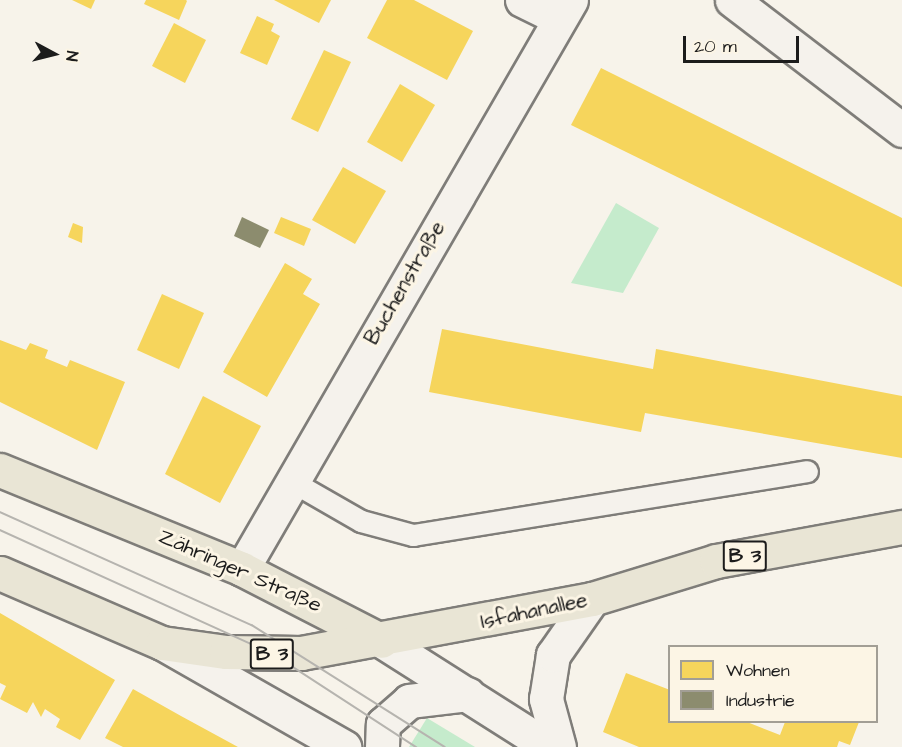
<!DOCTYPE html>
<meta charset="utf-8">
<style>
body{margin:0}
#map{position:relative;width:902px;height:747px;overflow:hidden;background:#f7f3ea;font-family:"Architects Daughter",sans-serif}
div>[style]{position:absolute}
.green>*{inset:0;background:#c5ebcc}
.homes>*{inset:0;background:#f6d55c}
.industry>*{inset:0;background:#8c8c6e}
.roads{filter:drop-shadow(2px 0 #7f7d79) drop-shadow(-2px 0 #7f7d79) drop-shadow(0 2px #7f7d79) drop-shadow(0 -2px #7f7d79)}
.lane>*{height:21px;margin:-10.5px;padding:0 10.5px;transform-origin:10.5px;border-radius:10.5px;background:#f5f2ec}
.street>*{height:33px;margin:-16.5px;padding:0 16.5px;transform-origin:16.5px;border-radius:16.5px;background:#f5f2ec}
.secondary>*{height:33px;margin:-16.5px;padding:0 16.5px;transform-origin:16.5px;border-radius:16.5px;background:#f5f2ec}
.primary>*{height:33px;margin:-16.5px;padding:0 16.5px;transform-origin:16.5px;border-radius:16.5px;background:#e9e5d5}
.highway>*{height:33px;margin:-16.5px;padding:0 16.5px;transform-origin:16.5px;border-radius:16.5px;background:#e9e5d5}
.tram>*{height:1.5px;margin:-0.75px;padding:0 0.75px;transform-origin:0.75px;border-radius:0.75px;background:#b6b4af}
span{translate:-50% -50%;white-space:nowrap;text-align:center;line-height:1.15;-webkit-text-stroke:6px #fcf5e5;paint-order:stroke}
.shield-label span{padding:2px 4px;background:#fcf5e5;border:2px solid;border-radius:4px;-webkit-text-stroke-width:0}
.shield-label{font-size:20px;color:#1c1c1c;font-weight:700}
.street-label{font-size:21px;color:#1c1c1c}
.legend{position:absolute;left:668px;top:645px;width:210px;height:78px;box-sizing:border-box;background:#fcf5e5;border:2px solid #a29e95;margin:0;padding:8px 10px;list-style:none;font-size:18px;color:#1c1c1c}
.legend li{display:flex;align-items:center;gap:12px;height:30px}
.legend b{width:30px;border:2px solid #a29e95}
.north{position:absolute;left:24px;top:24px;width:60px;height:60px;-webkit-text-stroke:4px #fcf5e5;paint-order:stroke;rotate:97deg;font-size:16px;font-weight:700;line-height:24px;text-align:center;color:#1c1c1c}
.north::after{content:'';display:block;margin:auto;width:21px;height:27px;background:#1c1c1c;clip-path:polygon(50% 0,100% 100%,50% 72%,0 100%)}
.scale{position:absolute;left:683px;top:36px;width:116px;height:27px;box-sizing:border-box;border:3px solid #1c1c1c;border-top:0;padding-left:8px;font-size:18px;line-height:21px;white-space:nowrap;color:#1c1c1c;-webkit-text-stroke:4px #fcf5e5;paint-order:stroke}
</style>
<div id="map">
<div class="green">
<i style="clip-path:polygon(616px 203px,659px 228px,623px 293px,571px 283px)"></i>
<i style="clip-path:polygon(427px 718px,475px 747px,409px 747px)"></i>
</div>
<div class="homes">
<i style="clip-path:polygon(72px 0,95px 0,91px 9px)"></i>
<i style="clip-path:polygon(146px 0,186px 0,187px 1px,179px 20px,144px 4px)"></i>
<i style="clip-path:polygon(274px 0,331px 0,319px 23px)"></i>
<i style="clip-path:polygon(387px 0,414px 0,473px 31px,447px 80px,367px 38px)"></i>
<i style="clip-path:polygon(257px 16px,274px 24px,271px 31px,280px 36px,267px 65px,240px 53px)"></i>
<i style="clip-path:polygon(174px 23px,206px 40px,185px 83px,152px 66px)"></i>
<i style="clip-path:polygon(324px 50px,351px 62px,318px 132px,291px 119px)"></i>
<i style="clip-path:polygon(601px 68px,902px 218px,902px 287px,571px 125px)"></i>
<i style="clip-path:polygon(400px 84px,435px 105px,402px 162px,367px 142px)"></i>
<i style="clip-path:polygon(343px 167px,386px 191px,355px 244px,312px 220px)"></i>
<i style="clip-path:polygon(281px 217px,311px 229px,304px 246px,274px 233px)"></i>
<i style="clip-path:polygon(73px 223px,83px 227px,82px 243px,68px 237px)"></i>
<i style="clip-path:polygon(285px 263px,312px 279px,303px 294px,320px 304px,267px 397px,223px 372px)"></i>
<i style="clip-path:polygon(162px 294px,204px 313px,179px 369px,137px 350px)"></i>
<i style="clip-path:polygon(442px 329px,653px 369px,656px 349px,902px 396px,902px 458px,645px 413px,641px 432px,429px 392px)"></i>
<i style="clip-path:polygon(0 340px,26px 350px,30px 343px,48px 350px,45px 358px,67px 367px,70px 360px,125px 382px,97px 450px,0 402px)"></i>
<i style="clip-path:polygon(203px 396px,261px 426px,220px 503px,165px 474px)"></i>
<i style="clip-path:polygon(0 613px,115px 680px,80px 740px,56px 727px,60px 719px,45px 709px,41px 717px,33px 702px,27px 713px,0 699px,6px 686px,0 683px)"></i>
<i style="clip-path:polygon(626px 673px,670px 690px,670px 722px,747px 722px,780px 735px,785px 722px,859px 722px,850px 745px,839px 741px,837px 747px,639px 747px,603px 732px)"></i>
<i style="clip-path:polygon(133px 689px,181px 716px,238px 747px,123px 747px,105px 738px)"></i>
</div>
<div class="industry">
<i style="clip-path:polygon(242px 217px,269px 230px,260px 248px,234px 236px)"></i>
</div>
<div class="roads">
<div class="lane">
<i style="left:293px;top:482px;width:78px;rotate:29.8deg"></i>
<i style="left:361px;top:521px;width:54px;rotate:15.1deg"></i>
<i style="left:413px;top:535px;width:399px;rotate:-9.2deg"></i>
</div>
<div class="street">
<i style="left:522px;top:0;width:39px;rotate:26deg"></i>
<i style="left:732px;top:0;width:214px;rotate:37.4deg"></i>
<i style="left:242px;top:569px;width:657px;rotate:-59.96deg"></i>
</div>
<div class="secondary">
<i style="left:382px;top:641px;width:198px;rotate:32.4deg"></i>
<i style="left:162px;top:643px;width:210px;rotate:29.7deg"></i>
<i style="left:382px;top:747px;width:23px;rotate:-88deg"></i>
<i style="left:383px;top:724px;width:35px;rotate:-41deg"></i>
<i style="left:409px;top:701px;width:59px;rotate:-6.8deg"></i>
<i style="left:559px;top:747px;width:50px;rotate:-105.2deg"></i>
<i style="left:546px;top:699px;width:45px;rotate:-81deg"></i>
<i style="left:553px;top:655px;width:68px;rotate:-55.1deg"></i>
</div>
<div class="primary">
<i style="left:0;top:470px;width:261px;rotate:22.2deg"></i>
<i style="left:242px;top:569px;width:157px;rotate:27.2deg"></i>
<i style="left:0;top:573px;width:176px;rotate:23.4deg"></i>
<i style="left:162px;top:643px;width:65px;rotate:8deg"></i>
<i style="left:226px;top:652px;width:75px;rotate:0.8deg"></i>
<i style="left:301px;top:653px;width:296px;rotate:-10.5deg"></i>
</div>
<div class="highway">
<i style="left:592px;top:599px;width:130px;rotate:-17deg"></i>
<i style="left:716px;top:561px;width:189px;rotate:-10.4deg"></i>
</div>
</div>
<div class="tram">
<i style="left:0;top:512px;width:276px;rotate:24.2deg"></i>
<i style="left:252px;top:625px;width:228px;rotate:32.3deg"></i>
<i style="left:0;top:530px;width:300px;rotate:24.4deg"></i>
<i style="left:273px;top:654px;width:171px;rotate:33deg"></i>
</div>
<div class="shield-label">
<span style="left:745px;top:556px">B 3</span>
<span style="left:272px;top:654px">B 3</span>
</div>
<div class="street-label">
<span style="left:405px;top:283px;rotate:-60deg">Buchenstraße</span>
<span style="left:240px;top:571px;rotate:24deg">Zähringer Straße</span>
<span style="left:534px;top:611px;rotate:-12deg">Isfahanallee</span>
</div>
<ul class="legend">
<li><b style="height:16px;background:#f6d55c"></b>Wohnen</li>
<li><b style="height:16px;background:#8c8c6e"></b>Industrie</li>
</ul>
<div class="north">N</div>
<div class="scale">20 m</div>
</div>
